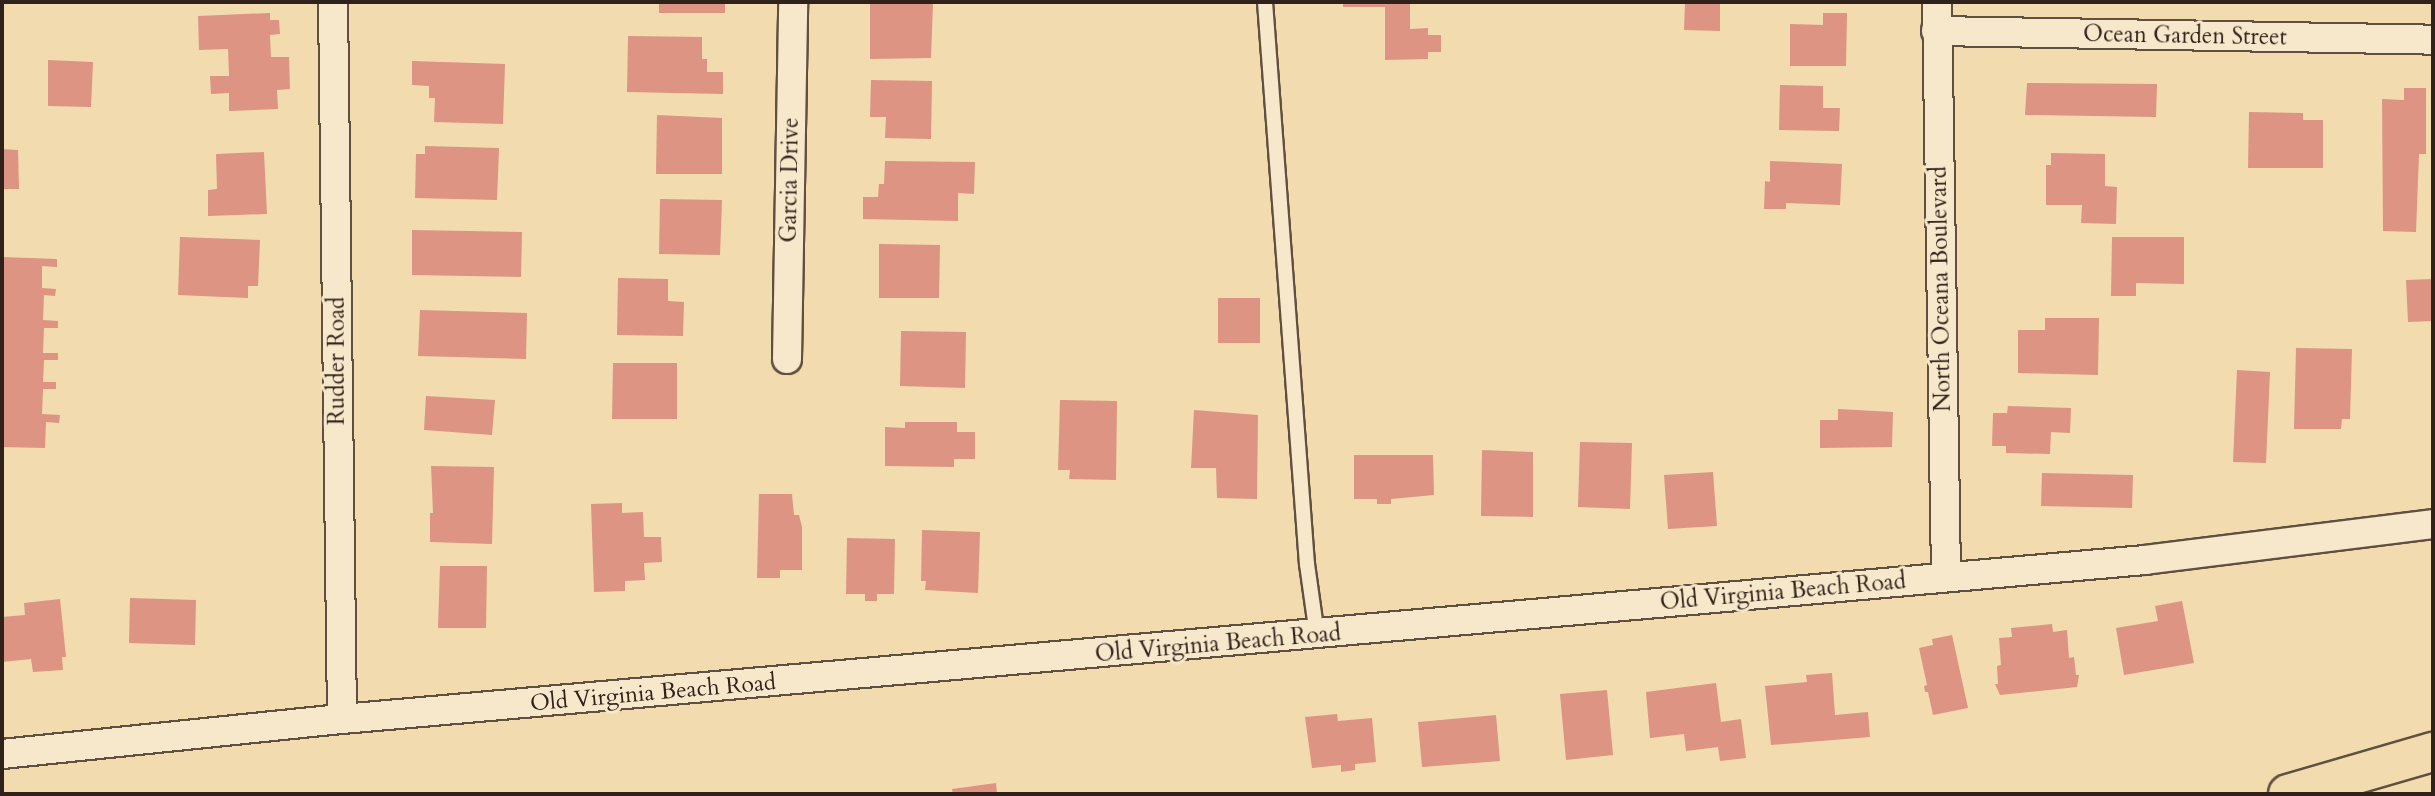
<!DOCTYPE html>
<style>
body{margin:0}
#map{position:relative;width:2435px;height:796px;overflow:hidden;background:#f2dbaf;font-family:Cardo,serif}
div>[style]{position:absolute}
.building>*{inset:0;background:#dd9482}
.roads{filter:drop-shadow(2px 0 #605040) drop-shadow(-2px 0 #605040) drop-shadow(0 2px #605040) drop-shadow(0 -2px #605040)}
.lane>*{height:14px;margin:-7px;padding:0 7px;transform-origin:7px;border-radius:7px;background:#f7e8cb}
.street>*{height:28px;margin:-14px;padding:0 14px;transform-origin:14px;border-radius:14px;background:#f7e8cb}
.highway>*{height:38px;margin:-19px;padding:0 19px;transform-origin:19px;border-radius:19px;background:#f2dbaf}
span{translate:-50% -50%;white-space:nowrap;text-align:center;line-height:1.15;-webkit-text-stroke:6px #f7e8cb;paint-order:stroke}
.street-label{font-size:23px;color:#30211b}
.frame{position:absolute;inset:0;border:4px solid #30211b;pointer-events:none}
</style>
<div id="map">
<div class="building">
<i style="clip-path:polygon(659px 2px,725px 2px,725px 13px,659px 13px)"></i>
<i style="clip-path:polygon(870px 2px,933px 2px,931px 58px,870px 59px)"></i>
<i style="clip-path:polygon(1343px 2px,1410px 2px,1410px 29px,1428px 28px,1428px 35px,1441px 35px,1441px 52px,1428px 52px,1428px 59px,1385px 60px,1385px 7px,1343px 7px)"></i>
<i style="clip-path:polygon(1685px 2px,1720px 2px,1720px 31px,1684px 30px)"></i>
<i style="clip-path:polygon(270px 13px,270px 20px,279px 20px,280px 34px,270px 35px,271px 57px,289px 57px,290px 89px,277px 90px,278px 109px,229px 111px,229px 93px,211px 94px,210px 76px,229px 76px,228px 49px,199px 50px,198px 16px)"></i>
<i style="clip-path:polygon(1823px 13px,1847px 13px,1846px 66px,1790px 66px,1790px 24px,1823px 25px)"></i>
<i style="clip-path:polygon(628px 36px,702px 37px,702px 59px,707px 59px,707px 72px,723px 72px,723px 94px,627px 92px)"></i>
<i style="clip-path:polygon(48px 60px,93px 62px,91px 107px,48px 106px)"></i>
<i style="clip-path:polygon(412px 61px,505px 64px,503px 124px,434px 122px,435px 98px,429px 98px,429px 86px,412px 85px)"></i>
<i style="clip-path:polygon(871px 80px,932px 81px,931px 139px,885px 138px,886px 117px,870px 117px)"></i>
<i style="clip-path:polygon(2027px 83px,2157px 84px,2156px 117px,2025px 115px)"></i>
<i style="clip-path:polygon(1780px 85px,1823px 86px,1823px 108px,1840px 108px,1839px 131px,1779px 130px)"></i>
<i style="clip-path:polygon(2404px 88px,2426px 88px,2426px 154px,2419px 154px,2416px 232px,2383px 231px,2382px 99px,2404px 100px)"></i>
<i style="clip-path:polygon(2249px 112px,2303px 113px,2303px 120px,2323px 120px,2323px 168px,2248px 168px)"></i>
<i style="clip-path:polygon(657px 115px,722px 118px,722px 174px,656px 174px)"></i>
<i style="clip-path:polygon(425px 146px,499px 148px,497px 200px,415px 198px,416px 154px,425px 154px)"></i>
<i style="clip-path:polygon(2px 149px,18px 150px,19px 189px,2px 189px)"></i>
<i style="clip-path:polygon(264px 152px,267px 214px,208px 216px,208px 190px,217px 189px,216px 154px)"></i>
<i style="clip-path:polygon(2051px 153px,2105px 154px,2105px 186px,2117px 187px,2116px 224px,2081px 223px,2082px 205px,2046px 205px,2046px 165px,2051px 165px)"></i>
<i style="clip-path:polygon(885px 161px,975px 162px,974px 194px,958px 193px,958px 221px,863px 219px,863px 197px,878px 197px,879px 184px,884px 184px)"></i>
<i style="clip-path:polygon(1770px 161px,1842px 164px,1840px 205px,1786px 203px,1786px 209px,1764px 209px,1765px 181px,1770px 182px)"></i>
<i style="clip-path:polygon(660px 199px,722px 200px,720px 255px,659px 254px)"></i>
<i style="clip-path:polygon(412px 230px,522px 232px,521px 277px,412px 275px)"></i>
<i style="clip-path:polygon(180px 237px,260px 240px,258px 286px,248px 286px,248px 298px,178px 295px)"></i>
<i style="clip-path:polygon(2112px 237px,2184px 237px,2184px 284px,2136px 283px,2136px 296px,2111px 296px)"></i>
<i style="clip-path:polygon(879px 244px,940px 245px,939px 298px,879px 298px)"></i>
<i style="clip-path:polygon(2px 257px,57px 259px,57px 267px,42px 266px,42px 288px,56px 289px,55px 296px,44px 295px,43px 320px,58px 321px,58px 328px,44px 328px,43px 353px,58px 353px,58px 360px,44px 360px,43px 382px,56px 382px,56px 389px,43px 389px,42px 414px,60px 415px,59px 423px,46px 422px,45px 448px,2px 447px)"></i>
<i style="clip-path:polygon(618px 278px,668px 279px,668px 301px,684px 302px,683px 336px,617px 335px)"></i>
<i style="clip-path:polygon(2433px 279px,2433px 321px,2408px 322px,2406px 280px)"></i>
<i style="clip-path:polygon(1218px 298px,1260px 298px,1260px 343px,1218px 343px)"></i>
<i style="clip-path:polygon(420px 310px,527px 313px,526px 359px,418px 356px)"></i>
<i style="clip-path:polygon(2045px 318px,2099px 318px,2098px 375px,2018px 373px,2018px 330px,2045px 330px)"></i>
<i style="clip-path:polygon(901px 331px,966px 332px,965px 388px,900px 386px)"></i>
<i style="clip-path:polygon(2296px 348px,2352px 349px,2350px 419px,2342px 419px,2341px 429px,2294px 429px)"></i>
<i style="clip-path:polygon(613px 363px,677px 363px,677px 419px,612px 419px)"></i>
<i style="clip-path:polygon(2237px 370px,2270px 372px,2266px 463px,2233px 462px)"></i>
<i style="clip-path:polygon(426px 396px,495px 400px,492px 435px,424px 430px)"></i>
<i style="clip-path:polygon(1060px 400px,1117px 401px,1116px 480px,1069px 479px,1070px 470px,1058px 470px)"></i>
<i style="clip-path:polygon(2008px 406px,2071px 408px,2070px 433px,2051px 432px,2050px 454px,2006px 453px,2006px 446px,1992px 446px,1993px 413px,2007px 413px)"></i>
<i style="clip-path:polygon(1838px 409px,1893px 412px,1892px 447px,1820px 448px,1820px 420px,1838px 420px)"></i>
<i style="clip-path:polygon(1194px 410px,1258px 415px,1257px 499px,1217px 498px,1216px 468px,1191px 468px)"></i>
<i style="clip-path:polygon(905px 422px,957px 422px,957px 432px,975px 432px,975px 459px,954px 459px,954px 467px,885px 466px,885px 427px,905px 428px)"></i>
<i style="clip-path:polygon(1580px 442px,1632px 443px,1630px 509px,1578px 507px)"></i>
<i style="clip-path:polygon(1482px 450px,1533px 452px,1533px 517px,1481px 516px)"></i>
<i style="clip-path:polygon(1354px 455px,1433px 455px,1434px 495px,1391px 499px,1391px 504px,1377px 504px,1377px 499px,1354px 499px)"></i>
<i style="clip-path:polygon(431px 466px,494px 467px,492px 544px,430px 542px,430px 513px,433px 513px)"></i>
<i style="clip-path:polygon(1713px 472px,1717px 526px,1668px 529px,1664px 475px)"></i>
<i style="clip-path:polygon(2042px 473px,2133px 475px,2132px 508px,2041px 506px)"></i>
<i style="clip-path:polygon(759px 494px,792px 494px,794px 515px,799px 515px,802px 527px,802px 570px,780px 570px,780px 578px,757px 578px)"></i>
<i style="clip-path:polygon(622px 503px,622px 513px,643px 512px,644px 537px,661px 537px,662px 562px,644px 563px,645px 580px,625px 581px,625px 591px,594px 592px,591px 504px)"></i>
<i style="clip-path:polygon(922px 530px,980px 532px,978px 593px,925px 590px,926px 581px,921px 581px)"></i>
<i style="clip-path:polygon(847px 538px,895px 539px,894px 594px,877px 594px,877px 601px,865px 601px,865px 594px,846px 594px)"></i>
<i style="clip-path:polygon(440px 566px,487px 566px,486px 628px,438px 628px)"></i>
<i style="clip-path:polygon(130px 598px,196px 600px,195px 645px,129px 643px)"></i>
<i style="clip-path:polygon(60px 599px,66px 657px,62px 657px,63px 670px,33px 672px,31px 659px,2px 662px,2px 617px,25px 615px,24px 603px)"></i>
<i style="clip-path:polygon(2182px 601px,2194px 663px,2124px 675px,2116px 628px,2158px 621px,2155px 606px)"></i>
<i style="clip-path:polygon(2052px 624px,2053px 632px,2067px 630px,2069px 658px,2074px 657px,2076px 675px,2079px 675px,2077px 687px,2000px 695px,1995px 684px,1998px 684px,1997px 666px,2001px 665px,1999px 638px,2012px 637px,2011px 628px)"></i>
<i style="clip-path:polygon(1952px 635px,1968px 708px,1933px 715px,1928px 692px,1925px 692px,1924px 686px,1927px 685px,1919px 648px,1933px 645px,1932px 639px)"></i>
<i style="clip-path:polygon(1832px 673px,1835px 715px,1868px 712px,1870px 737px,1771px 745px,1765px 686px,1807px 682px,1806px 675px)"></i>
<i style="clip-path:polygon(1716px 683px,1721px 722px,1741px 719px,1746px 758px,1720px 761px,1718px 747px,1686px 751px,1684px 734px,1650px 738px,1646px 692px)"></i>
<i style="clip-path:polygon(1607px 690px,1613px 755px,1566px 760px,1560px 694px)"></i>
<i style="clip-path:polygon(1337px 714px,1338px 721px,1372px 718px,1376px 762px,1355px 764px,1355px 770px,1341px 772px,1341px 765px,1312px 768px,1305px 717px)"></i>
<i style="clip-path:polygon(1496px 715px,1500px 761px,1422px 767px,1418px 722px)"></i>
<i style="clip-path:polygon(996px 783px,997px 794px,953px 794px,952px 789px)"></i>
</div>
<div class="roads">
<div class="lane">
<i style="left:1265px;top:2px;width:564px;rotate:85.73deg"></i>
<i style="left:1307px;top:564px;width:72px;rotate:82deg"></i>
</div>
<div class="street">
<i style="left:333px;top:2px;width:717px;rotate:89.28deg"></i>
<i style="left:1937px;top:2px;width:575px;rotate:89.1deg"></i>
<i style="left:1936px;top:31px;width:497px;rotate:1deg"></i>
<i style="left:787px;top:359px;width:357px;rotate:-89deg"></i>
<i style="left:2px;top:754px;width:342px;rotate:-5.9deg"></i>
<i style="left:342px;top:719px;width:1810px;rotate:-5.04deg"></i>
<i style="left:2145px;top:560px;width:290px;rotate:-7.1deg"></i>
</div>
<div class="highway">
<i style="left:2288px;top:794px;width:151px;rotate:-16.2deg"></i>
</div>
</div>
<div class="street-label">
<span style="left:2185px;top:36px;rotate:1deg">Ocean Garden Street</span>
<span style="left:790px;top:180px;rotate:-89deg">Garcia Drive</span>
<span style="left:1941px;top:289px;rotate:-91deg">North Oceana Boulevard</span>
<span style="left:337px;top:361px;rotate:-90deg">Rudder Road</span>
<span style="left:1783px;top:592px;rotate:-5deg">Old Virginia Beach Road</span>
<span style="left:1218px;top:644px;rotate:-5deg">Old Virginia Beach Road</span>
<span style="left:653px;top:693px;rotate:-5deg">Old Virginia Beach Road</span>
</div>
<div class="frame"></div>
</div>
